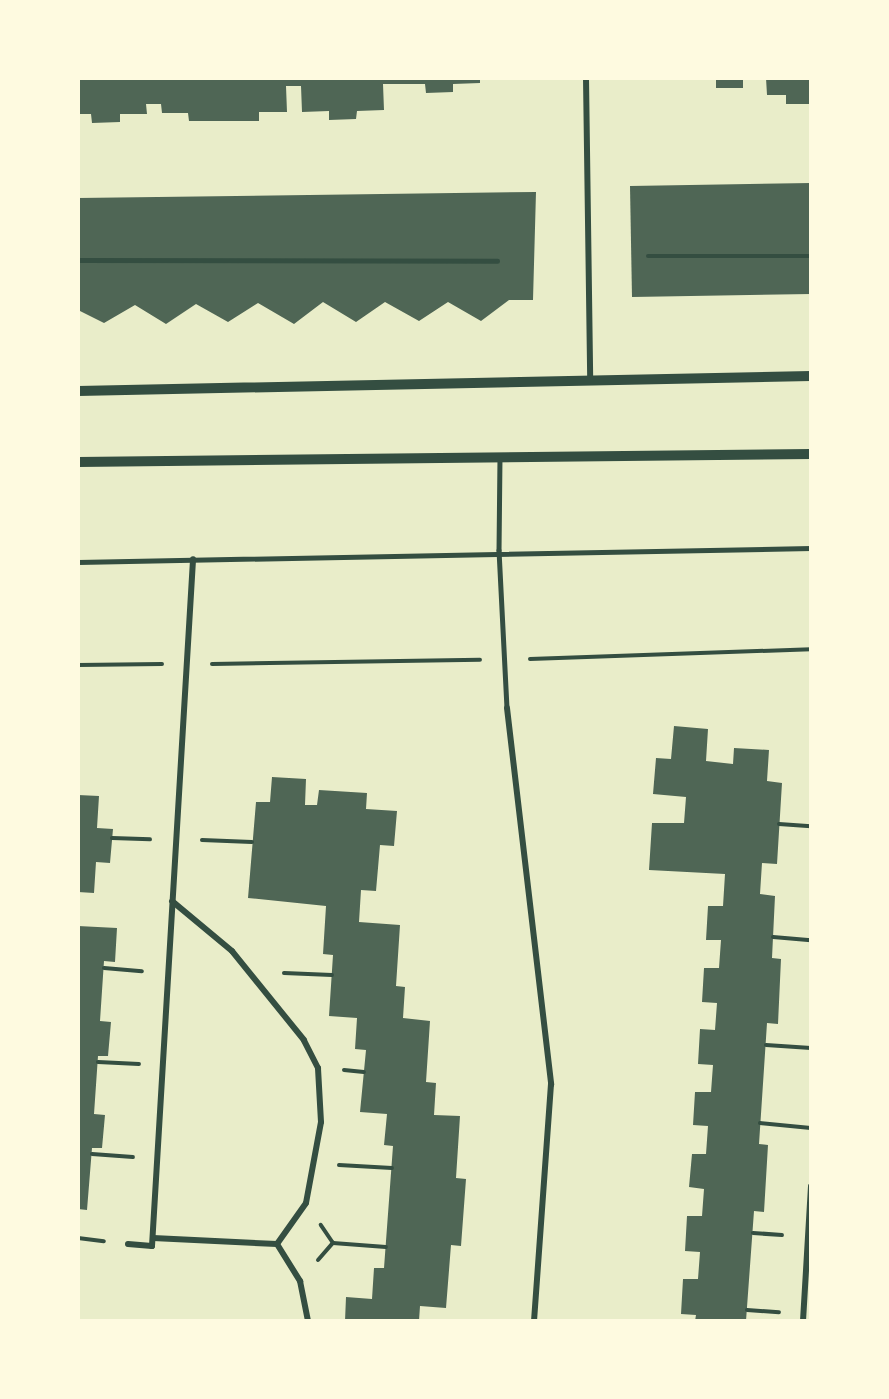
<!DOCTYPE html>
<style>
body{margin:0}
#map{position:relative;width:889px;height:1399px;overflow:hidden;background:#e9edc9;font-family:Arial,sans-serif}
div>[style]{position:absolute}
.building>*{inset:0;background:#4f6655}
.path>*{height:4px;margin:-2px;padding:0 2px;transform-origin:2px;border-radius:2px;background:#344e41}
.service>*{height:4.5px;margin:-2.25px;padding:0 2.25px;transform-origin:2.25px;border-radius:2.25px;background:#344e41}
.minor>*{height:6px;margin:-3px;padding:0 3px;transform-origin:3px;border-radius:3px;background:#344e41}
.tertiary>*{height:10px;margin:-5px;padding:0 5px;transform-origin:5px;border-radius:5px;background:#344e41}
span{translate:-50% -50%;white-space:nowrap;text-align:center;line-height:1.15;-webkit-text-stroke:5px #fefae0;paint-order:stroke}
.frame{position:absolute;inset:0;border:80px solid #fefae0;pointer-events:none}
</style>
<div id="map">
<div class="building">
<i style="clip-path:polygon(78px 78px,480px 78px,480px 83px,453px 84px,453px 92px,426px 93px,425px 84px,383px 84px,384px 110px,357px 111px,356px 119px,329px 120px,329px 111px,302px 112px,301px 86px,286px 86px,287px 112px,259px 112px,259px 121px,189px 121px,188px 113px,162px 113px,161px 104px,146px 104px,147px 114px,120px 114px,120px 122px,92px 123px,91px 114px,78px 114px)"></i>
<i style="clip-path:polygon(716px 78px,743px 78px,743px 88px,716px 88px)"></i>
<i style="clip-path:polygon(766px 78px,811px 78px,811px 104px,786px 104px,786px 95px,767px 95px)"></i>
<i style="clip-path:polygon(811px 183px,811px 294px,632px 297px,630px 186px)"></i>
<i style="clip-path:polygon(536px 192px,533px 300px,509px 300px,481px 321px,448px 302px,419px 321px,385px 302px,356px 322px,323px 302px,294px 324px,258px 303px,228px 322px,196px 304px,166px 324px,135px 305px,104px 323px,78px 310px,78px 198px)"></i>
<i style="clip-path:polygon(674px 726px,708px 729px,706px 761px,733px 764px,734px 748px,769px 750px,767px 781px,782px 783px,777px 864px,762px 863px,760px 894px,775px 896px,772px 958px,781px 959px,778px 1024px,767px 1023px,759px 1144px,768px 1145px,764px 1212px,754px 1211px,746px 1321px,695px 1321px,696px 1315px,681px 1314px,683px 1279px,698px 1279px,700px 1252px,685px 1251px,687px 1216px,702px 1216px,704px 1189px,689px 1187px,692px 1154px,706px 1154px,708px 1126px,693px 1125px,695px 1092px,711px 1092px,713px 1065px,698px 1064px,700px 1029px,715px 1030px,717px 1003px,702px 1002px,704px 968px,719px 968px,721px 940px,706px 940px,708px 906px,723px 906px,725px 874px,649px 870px,652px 823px,684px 823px,686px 797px,653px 794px,656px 758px,671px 759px)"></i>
<i style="clip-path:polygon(272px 777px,306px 779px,305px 805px,317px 805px,319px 790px,367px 793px,366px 809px,397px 811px,394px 846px,380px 845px,376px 891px,361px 890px,359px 922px,400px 925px,396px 986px,405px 987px,403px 1018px,430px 1021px,426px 1082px,436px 1083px,434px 1115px,460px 1116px,456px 1178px,466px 1179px,461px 1246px,451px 1245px,446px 1308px,420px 1306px,419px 1321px,345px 1321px,346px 1297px,372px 1299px,374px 1268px,384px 1268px,393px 1146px,384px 1145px,387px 1114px,360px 1112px,366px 1050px,355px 1049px,357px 1018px,329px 1016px,333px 955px,323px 954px,326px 906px,248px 898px,256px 802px,270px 802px)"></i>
<i style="clip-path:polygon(78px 795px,99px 796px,97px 828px,113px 829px,110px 863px,96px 862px,94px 893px,78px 892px)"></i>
<i style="clip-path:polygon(78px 926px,117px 928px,115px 962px,104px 961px,100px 1021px,111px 1022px,108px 1056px,98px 1056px,94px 1114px,105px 1115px,102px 1148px,92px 1148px,87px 1210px,78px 1209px)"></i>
</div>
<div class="path">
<i style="left:530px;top:659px;width:281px;rotate:-2deg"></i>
<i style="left:212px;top:664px;width:268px;rotate:-0.9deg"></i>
<i style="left:78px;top:665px;width:84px;rotate:-0.7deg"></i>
<i style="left:779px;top:824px;width:32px;rotate:4deg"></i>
<i style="left:112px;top:838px;width:38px;rotate:2deg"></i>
<i style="left:202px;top:840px;width:50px;rotate:2.3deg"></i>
<i style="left:773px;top:937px;width:38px;rotate:5deg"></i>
<i style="left:104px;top:968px;width:38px;rotate:5deg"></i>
<i style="left:284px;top:973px;width:48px;rotate:2.4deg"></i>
<i style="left:766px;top:1045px;width:45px;rotate:3.8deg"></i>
<i style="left:98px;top:1062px;width:41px;rotate:2.8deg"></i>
<i style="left:344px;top:1070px;width:20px;rotate:6deg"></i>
<i style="left:760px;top:1123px;width:51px;rotate:5.6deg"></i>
<i style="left:92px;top:1154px;width:41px;rotate:4.2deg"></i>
<i style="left:339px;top:1165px;width:53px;rotate:3.2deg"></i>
<i style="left:753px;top:1233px;width:29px;rotate:4deg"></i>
<i style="left:78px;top:1238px;width:26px;rotate:7deg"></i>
<i style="left:333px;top:1243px;width:53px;rotate:4.3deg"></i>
<i style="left:318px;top:1260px;width:23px;rotate:-49deg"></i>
<i style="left:333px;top:1243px;width:22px;rotate:-124deg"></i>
<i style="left:747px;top:1310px;width:32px;rotate:4deg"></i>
</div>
<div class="service">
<i style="left:648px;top:256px;width:163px"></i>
<i style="left:78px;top:260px;width:419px;rotate:0.1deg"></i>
<i style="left:500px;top:457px;width:93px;rotate:90.6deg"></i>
<i style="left:499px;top:550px;width:158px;rotate:87.1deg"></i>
<i style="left:78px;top:562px;width:733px;rotate:-1.09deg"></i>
</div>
<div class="minor">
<i style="left:586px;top:78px;width:301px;rotate:89.2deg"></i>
<i style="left:507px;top:708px;width:379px;rotate:83.3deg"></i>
<i style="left:551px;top:1084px;width:238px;rotate:94.1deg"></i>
<i style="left:153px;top:1238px;width:124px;rotate:2.8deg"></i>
<i style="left:277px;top:1244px;width:50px;rotate:-54.7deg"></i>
<i style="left:306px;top:1203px;width:82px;rotate:-79.5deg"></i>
<i style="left:321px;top:1122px;width:54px;rotate:-93.2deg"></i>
<i style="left:318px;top:1068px;width:31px;rotate:-117deg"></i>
<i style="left:304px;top:1040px;width:114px;rotate:-129deg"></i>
<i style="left:232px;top:951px;width:78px;rotate:-140.2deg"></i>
<i style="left:128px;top:1244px;width:24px;rotate:5deg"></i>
<i style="left:152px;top:1246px;width:688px;rotate:-86.58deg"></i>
<i style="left:277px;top:1244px;width:44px;rotate:58.1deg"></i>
<i style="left:300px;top:1281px;width:41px;rotate:78.7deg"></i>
<i style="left:803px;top:1321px;width:135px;rotate:-86.6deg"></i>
</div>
<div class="tertiary">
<i style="left:78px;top:391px;width:733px;rotate:-1.17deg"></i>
<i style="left:78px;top:462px;width:733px;rotate:-0.63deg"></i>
</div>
<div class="frame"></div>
</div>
